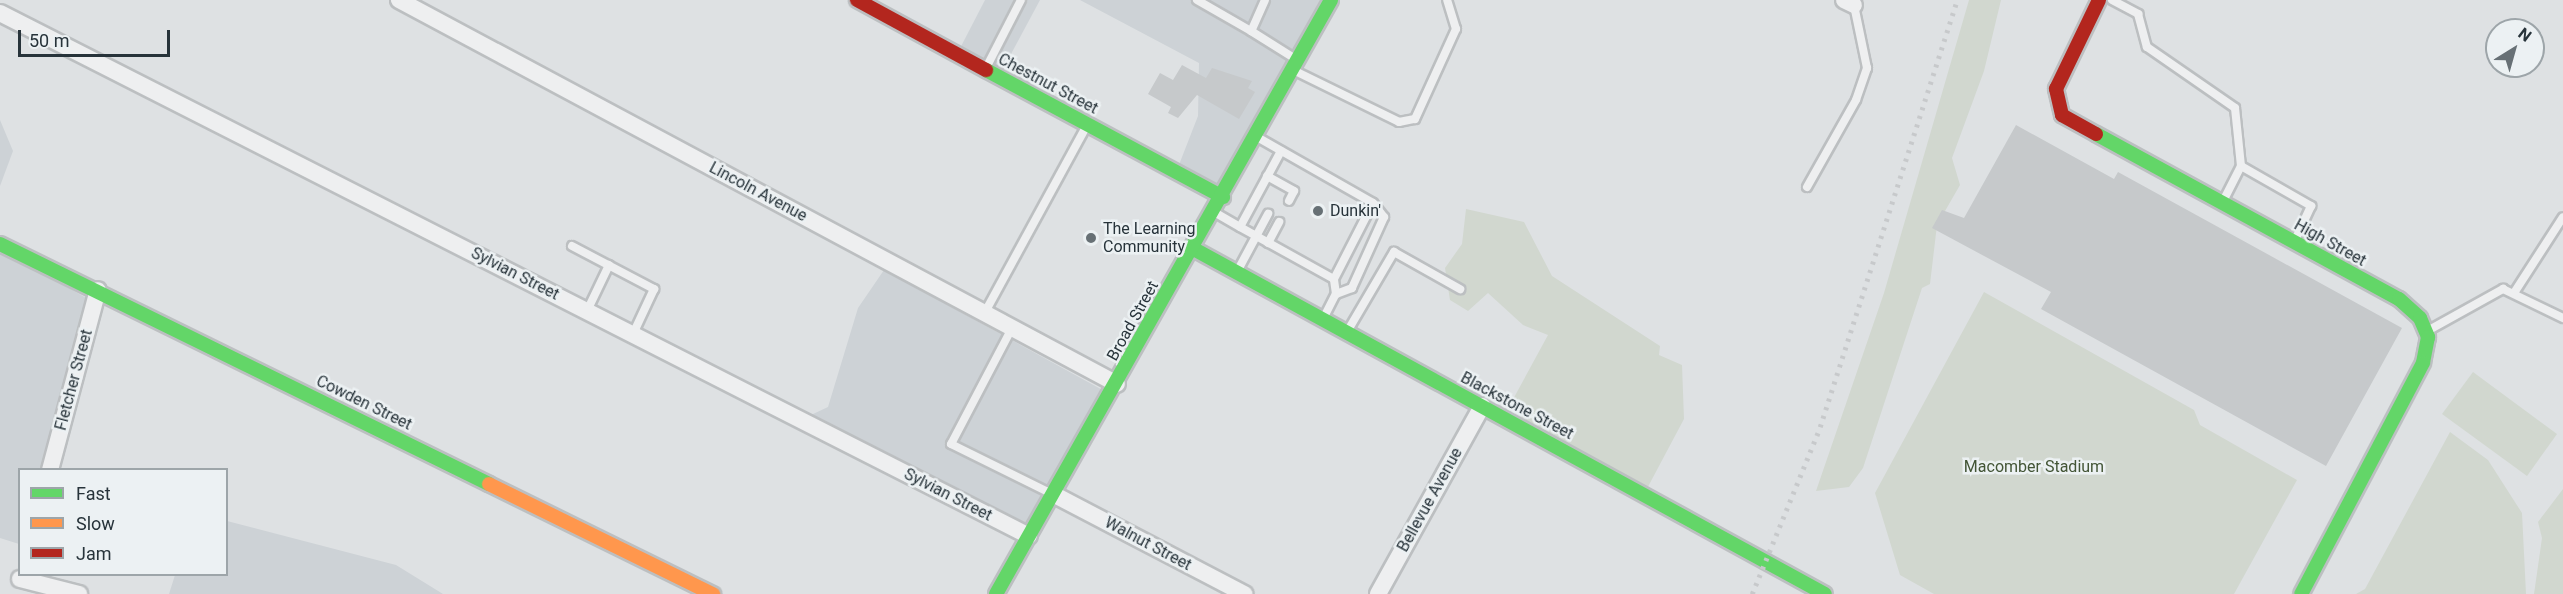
<!DOCTYPE html>
<style>
body{margin:0}
#map{position:relative;width:2563px;height:594px;overflow:hidden;background:#dee1e3;font-family:Roboto,sans-serif}
div>[style]{position:absolute}
.built>*{inset:0;background:#cdd2d6}
.green>*{inset:0;background:#d1d7cf}
.building>*{inset:0;background:#c6c9cb}
.roads{filter:drop-shadow(2px 0 #bcbfc1) drop-shadow(-2px 0 #bcbfc1) drop-shadow(0 2px #bcbfc1) drop-shadow(0 -2px #bcbfc1)}
.lane>*{height:8px;margin:-4px;padding:0 4px;transform-origin:4px;border-radius:4px;background:#eeeff0}
.street>*{height:16px;margin:-8px;padding:0 8px;transform-origin:8px;border-radius:8px;background:#eeeff0}
.fast>*{height:14px;margin:-7px;padding:0 7px;transform-origin:7px;border-radius:7px;background:#63d668}
.slow>*{height:14px;margin:-7px;padding:0 7px;transform-origin:7px;border-radius:7px;background:#ff974d}
.jam>*{height:14px;margin:-7px;padding:0 7px;transform-origin:7px;border-radius:7px;background:#b3261e}
.rail>*{height:4.5px;margin-top:-2.25px;transform-origin:0;background:repeating-linear-gradient(90deg,#c7c9cb 0 3px,transparent 0 9px)}
.dots>*{width:16px;height:16px;translate:-50% -50%;box-sizing:border-box;border:3px solid #ecf1f3;border-radius:50%}
span{translate:-50% -50%;white-space:nowrap;text-align:center;line-height:1.15;-webkit-text-stroke:5px #ecf1f3;paint-order:stroke}
.street-label{font-size:16px;color:#27333a}
.poi-label{font-size:16px;color:#27333a}
.left{translate:0 -50%;text-align:left}
.park-label{font-size:16px;color:#435536}
.legend{position:absolute;left:18px;top:468px;width:210px;height:108px;box-sizing:border-box;background:#ecf1f3;border:2px solid #9da5a9;margin:0;padding:8px 10px;list-style:none;font-size:18px;color:#27333a}
.legend li{display:flex;align-items:center;gap:12px;height:30px}
.legend b{width:30px;border:2px solid #9da5a9}
.north{position:absolute;left:2485px;top:18px;width:60px;height:60px;box-sizing:border-box;background:#ecf1f3;border:2px solid #9da5a9;border-radius:50%;rotate:37deg;font-size:16px;font-weight:700;line-height:24px;text-align:center;color:#27333a}
.north::after{content:'';display:block;margin:auto;width:21px;height:27px;background:#677075;clip-path:polygon(50% 0,100% 100%,50% 72%,0 100%)}
.scale{position:absolute;left:18px;top:30px;width:152px;height:27px;box-sizing:border-box;border:3px solid #27333a;border-top:0;padding-left:8px;font-size:18px;line-height:21px;white-space:nowrap;color:#27333a;-webkit-text-stroke:4px #ecf1f3;paint-order:stroke}
</style>
<div id="map">
<div class="built">
<i style="clip-path:polygon(985px 0,1040px 0,997px 80px,955px 58px)"></i>
<i style="clip-path:polygon(1080px 0,1334px 0,1218px 200px,1175px 175px,1198px 116px,1199px 63px)"></i>
<i style="clip-path:polygon(0 120px,13px 151px,0 186px)"></i>
<i style="clip-path:polygon(0 249px,88px 299px,47px 469px,20px 470px,19px 544px,0 538px)"></i>
<i style="clip-path:polygon(884px 270px,1108px 393px,1026px 538px,794px 423px,828px 407px,858px 308px)"></i>
<i style="clip-path:polygon(227px 521px,396px 565px,443px 594px,169px 594px,175px 575px,226px 574px)"></i>
</div>
<div class="green">
<i style="clip-path:polygon(1969px 0,2001px 0,1984px 71px,1952px 158px,1960px 185px,1937px 225px,1930px 284px,1922px 288px,1863px 468px,1849px 487px,1816px 491px,1884px 293px)"></i>
<i style="clip-path:polygon(1466px 209px,1524px 222px,1552px 276px,1660px 346px,1659px 355px,1682px 365px,1684px 419px,1642px 498px,1512px 428px,1517px 405px,1511px 403px,1548px 335px,1523px 325px,1488px 293px,1468px 311px,1450px 300px,1445px 268px,1462px 244px)"></i>
<i style="clip-path:polygon(1984px 292px,2194px 410px,2200px 425px,2297px 480px,2234px 594px,1934px 594px,1900px 575px,1875px 493px)"></i>
<i style="clip-path:polygon(2473px 372px,2557px 434px,2527px 476px,2442px 414px)"></i>
<i style="clip-path:polygon(2450px 432px,2488px 460px,2522px 513px,2526px 594px,2356px 594px,2365px 589px)"></i>
<i style="clip-path:polygon(2563px 489px,2563px 594px,2534px 594px,2542px 538px,2538px 522px)"></i>
</div>
<div class="building">
<i style="clip-path:polygon(1182px 65px,1206px 78px,1212px 68px,1252px 81px,1248px 88px,1255px 92px,1239px 119px,1197px 95px,1178px 118px,1168px 113px,1171px 107px,1148px 94px,1160px 73px,1173px 80px)"></i>
<i style="clip-path:polygon(2016px 125px,2114px 179px,2118px 172px,2402px 328px,2326px 466px,2041px 309px,2051px 292px,1932px 228px,1942px 210px,1964px 218px)"></i>
</div>
<div class="roads">
<div class="lane">
<i style="left:1197px;top:0;width:62px;rotate:29.9deg"></i>
<i style="left:1265px;top:0;width:34px;rotate:114deg"></i>
<i style="left:1251px;top:31px;width:51px;rotate:32.1deg"></i>
<i style="left:2112px;top:0;width:30px;rotate:28deg"></i>
<i style="left:2138px;top:14px;width:34px;rotate:75deg"></i>
<i style="left:2147px;top:47px;width:107px;rotate:34.7deg"></i>
<i style="left:2235px;top:108px;width:58px;rotate:84.1deg"></i>
<i style="left:2241px;top:166px;width:38px;rotate:117deg"></i>
<i style="left:986px;top:68px;width:76px;rotate:-62.8deg"></i>
<i style="left:1293px;top:70px;width:118px;rotate:26.1deg"></i>
<i style="left:1399px;top:122px;width:16px;rotate:-11deg"></i>
<i style="left:1415px;top:119px;width:99px;rotate:-65.5deg"></i>
<i style="left:1456px;top:29px;width:30px;rotate:-107deg"></i>
<i style="left:1257px;top:137px;width:133px;rotate:29.6deg"></i>
<i style="left:1373px;top:203px;width:18px;rotate:52deg"></i>
<i style="left:1384px;top:217px;width:78px;rotate:114.3deg"></i>
<i style="left:1352px;top:288px;width:17px;rotate:159deg"></i>
<i style="left:1281px;top:151px;width:86px;rotate:118.3deg"></i>
<i style="left:1240px;top:227px;width:107px;rotate:29deg"></i>
<i style="left:2241px;top:166px;width:81px;rotate:29.7deg"></i>
<i style="left:2311px;top:206px;width:38px;rotate:115deg"></i>
<i style="left:1267px;top:176px;width:31px;rotate:29deg"></i>
<i style="left:1294px;top:191px;width:11px;rotate:117deg"></i>
<i style="left:1807px;top:187px;width:100px;rotate:-60.6deg"></i>
<i style="left:1856px;top:100px;width:34px;rotate:-71deg"></i>
<i style="left:1867px;top:68px;width:64px;rotate:-101.7deg"></i>
<i style="left:1214px;top:212px;width:30px;rotate:30deg"></i>
<i style="left:1268px;top:243px;width:24px;rotate:-62deg"></i>
<i style="left:572px;top:246px;width:93px;rotate:27.7deg"></i>
<i style="left:654px;top:289px;width:50px;rotate:115deg"></i>
<i style="left:1238px;top:270px;width:64px;rotate:-61.8deg"></i>
<i style="left:2514px;top:293px;width:90px;rotate:-57.2deg"></i>
<i style="left:587px;top:311px;width:51px;rotate:-64.4deg"></i>
<i style="left:984px;top:314px;width:213px;rotate:-61.4deg"></i>
<i style="left:1323px;top:319px;width:28px;rotate:-63deg"></i>
<i style="left:1336px;top:294px;width:15px;rotate:-98deg"></i>
<i style="left:1334px;top:279px;width:85px;rotate:-62.8deg"></i>
<i style="left:1012px;top:328px;width:131px;rotate:117.7deg"></i>
<i style="left:951px;top:444px;width:110px;rotate:26.3deg"></i>
<i style="left:2429px;top:330px;width:85px;rotate:-29deg"></i>
<i style="left:2503px;top:289px;width:67px;rotate:25.8deg"></i>
<i style="left:1347px;top:332px;width:93px;rotate:-59.6deg"></i>
<i style="left:1394px;top:252px;width:76px;rotate:29.3deg"></i>
</div>
<div class="street">
<i style="left:399px;top:0;width:814px;rotate:28.14deg"></i>
<i style="left:1844px;top:0;width:11px;rotate:27deg"></i>
<i style="left:0;top:13px;width:1154px;rotate:26.94deg"></i>
<i style="left:50px;top:470px;width:186px;rotate:-75.1deg"></i>
<i style="left:1053px;top:494px;width:216px;rotate:27.6deg"></i>
<i style="left:20px;top:579px;width:61px;rotate:14.3deg"></i>
<i style="left:1378px;top:594px;width:215px;rotate:-61deg"></i>
</div>
<div class="fast">
<i style="left:986px;top:70px;width:269px;rotate:28.2deg"></i>
<i style="left:2096px;top:134px;width:345px;rotate:28.6deg"></i>
<i style="left:2399px;top:299px;width:28px;rotate:42deg"></i>
<i style="left:2420px;top:318px;width:21px;rotate:67deg"></i>
<i style="left:2428px;top:337px;width:26px;rotate:101deg"></i>
<i style="left:2423px;top:363px;width:261px;rotate:117.8deg"></i>
<i style="left:0;top:244px;width:545px;rotate:26.14deg"></i>
<i style="left:1192px;top:248px;width:721px;rotate:28.66deg"></i>
<i style="left:996px;top:594px;width:682px;rotate:-60.58deg"></i>
</div>
<div class="slow">
<i style="left:489px;top:484px;width:250px;rotate:26.2deg"></i>
</div>
<div class="jam">
<i style="left:857px;top:0;width:147px;rotate:28.5deg"></i>
<i style="left:2096px;top:134px;width:39px;rotate:-151deg"></i>
<i style="left:2062px;top:115px;width:27px;rotate:-103deg"></i>
<i style="left:2056px;top:89px;width:99px;rotate:-64.2deg"></i>
</div>
</div>
<div class="rail">
<i style="left:1752px;top:594px;width:180px;rotate:-67.8deg"></i>
<i style="left:1820px;top:427px;width:448px;rotate:-72.2deg"></i>
</div>
<div class="dots">
<i style="left:1318px;top:211px;background:#677075"></i>
<i style="left:1091px;top:238px;background:#677075"></i>
</div>
<div class="street-label">
<span style="left:1048px;top:84px;rotate:28deg">Chestnut Street</span>
<span style="left:758px;top:192px;rotate:28deg">Lincoln Avenue</span>
<span style="left:2330px;top:243px;rotate:29deg">High Street</span>
<span style="left:515px;top:274px;rotate:27deg">Sylvian Street</span>
<span style="left:1133px;top:321px;rotate:-61deg">Broad Street</span>
<span style="left:74px;top:380px;rotate:-75deg">Fletcher Street</span>
<span style="left:364px;top:403px;rotate:26deg">Cowden Street</span>
<span style="left:1517px;top:406px;rotate:28deg">Blackstone Street</span>
<span style="left:948px;top:495px;rotate:27deg">Sylvian Street</span>
<span style="left:1430px;top:500px;rotate:-61deg">Bellevue Avenue</span>
<span style="left:1148px;top:544px;rotate:28deg">Walnut Street</span>
</div>
<div class="poi-label">
<span class="left" style="left:1330px;top:211px">Dunkin'</span>
<span class="left" style="left:1103px;top:238px">The Learning<br>Community</span>
</div>
<div class="park-label">
<span style="left:2034px;top:467px">Macomber Stadium</span>
</div>
<ul class="legend">
<li><b style="height:8px;background:#63d668"></b>Fast</li>
<li><b style="height:8px;background:#ff974d"></b>Slow</li>
<li><b style="height:8px;background:#b3261e"></b>Jam</li>
</ul>
<div class="north">N</div>
<div class="scale">50 m</div>
</div>
